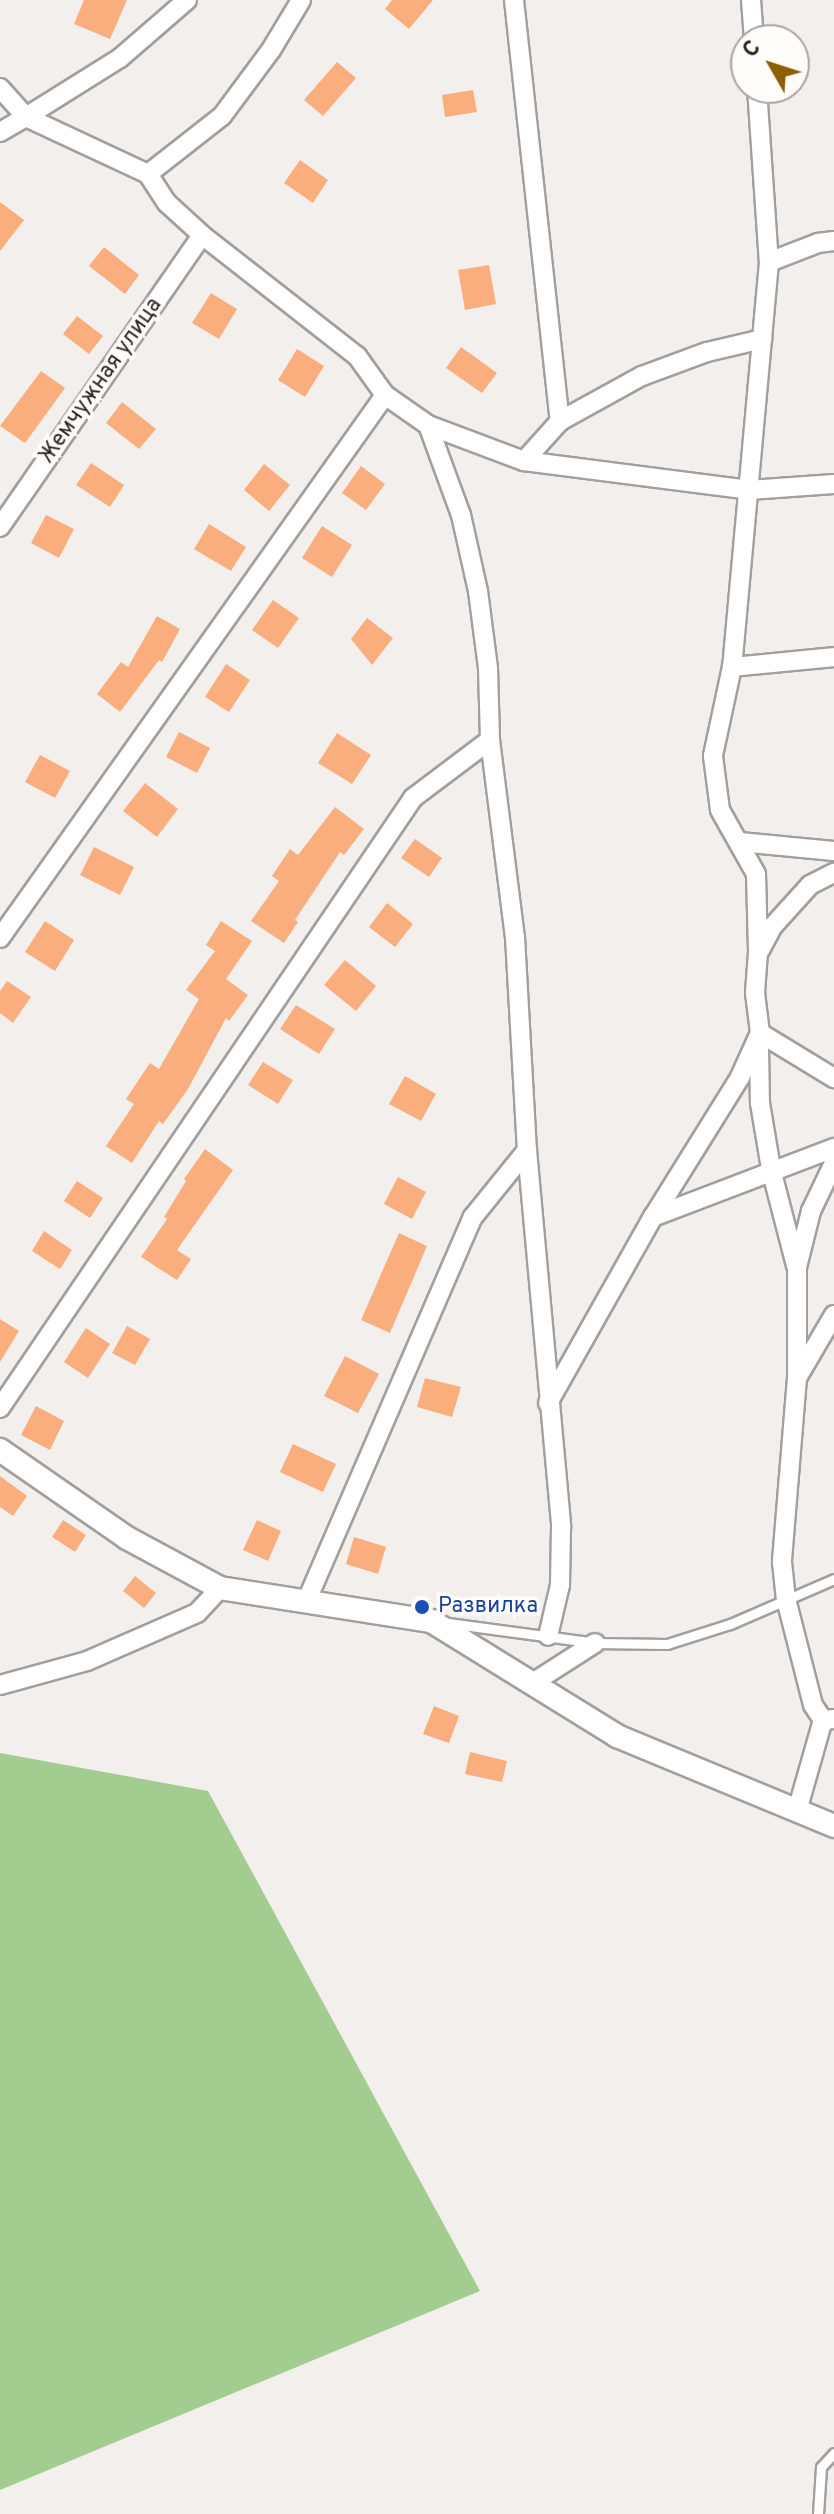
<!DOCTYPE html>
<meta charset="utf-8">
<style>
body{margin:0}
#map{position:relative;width:834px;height:2514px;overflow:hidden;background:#f2efed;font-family:Overpass,sans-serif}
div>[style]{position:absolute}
.green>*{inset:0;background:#a3cc90}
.building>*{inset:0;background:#fbae7d}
.roads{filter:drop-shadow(2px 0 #a29f9d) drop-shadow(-2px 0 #a29f9d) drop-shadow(0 2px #a29f9d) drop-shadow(0 -2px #a29f9d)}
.service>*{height:9px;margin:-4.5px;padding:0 4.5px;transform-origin:4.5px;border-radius:4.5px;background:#fff}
.minor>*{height:18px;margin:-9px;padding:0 9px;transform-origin:9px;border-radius:9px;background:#fff}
.tertiary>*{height:22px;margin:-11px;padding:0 11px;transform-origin:11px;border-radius:11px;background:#fff}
.dots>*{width:22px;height:22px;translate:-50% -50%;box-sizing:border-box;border:4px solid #fffcfb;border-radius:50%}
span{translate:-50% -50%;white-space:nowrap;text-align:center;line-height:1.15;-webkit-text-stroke:7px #fffcfb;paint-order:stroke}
.street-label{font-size:22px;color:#262524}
.transit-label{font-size:22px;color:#164399}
.left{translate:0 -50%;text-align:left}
.north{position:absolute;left:730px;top:24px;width:80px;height:80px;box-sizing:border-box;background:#fffcfb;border:2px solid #a8a6a5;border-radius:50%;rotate:309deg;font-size:22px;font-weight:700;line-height:32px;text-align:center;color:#262524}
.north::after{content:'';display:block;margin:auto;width:28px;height:36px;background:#8b5f02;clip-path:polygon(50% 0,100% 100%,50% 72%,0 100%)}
</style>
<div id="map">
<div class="green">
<i style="clip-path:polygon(0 1753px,208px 1791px,480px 2291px,0 2490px)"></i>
</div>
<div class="building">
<i style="clip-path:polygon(84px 0,127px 0,110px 39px,74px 24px)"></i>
<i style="clip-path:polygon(392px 0,433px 0,409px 29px,385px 9px)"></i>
<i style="clip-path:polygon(337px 62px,356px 78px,323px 116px,304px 100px)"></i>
<i style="clip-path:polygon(473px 90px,477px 112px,445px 117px,442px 95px)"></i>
<i style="clip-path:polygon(300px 160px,328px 180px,313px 203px,284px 183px)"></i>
<i style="clip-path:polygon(0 202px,24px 220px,0 251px)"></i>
<i style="clip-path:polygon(104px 247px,139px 275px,125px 294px,89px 266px)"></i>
<i style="clip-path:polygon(489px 265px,496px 304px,465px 310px,458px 270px)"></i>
<i style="clip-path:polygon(211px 293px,237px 309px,219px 339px,192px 323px)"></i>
<i style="clip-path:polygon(77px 316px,103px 336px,89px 354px,63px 334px)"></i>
<i style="clip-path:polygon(461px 347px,497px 373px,482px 393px,446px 368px)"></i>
<i style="clip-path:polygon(297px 349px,324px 366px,305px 397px,278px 380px)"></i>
<i style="clip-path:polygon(41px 371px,65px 388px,25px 443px,0 426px)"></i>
<i style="clip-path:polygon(122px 402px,156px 429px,139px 449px,106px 423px)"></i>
<i style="clip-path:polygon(91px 463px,124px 485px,110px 507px,76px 485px)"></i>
<i style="clip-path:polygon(264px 464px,290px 485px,269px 511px,244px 490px)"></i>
<i style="clip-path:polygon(361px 466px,385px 484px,366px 510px,342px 493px)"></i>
<i style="clip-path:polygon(46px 515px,74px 529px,59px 558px,31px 543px)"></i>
<i style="clip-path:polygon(209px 524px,246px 547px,231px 571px,194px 549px)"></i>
<i style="clip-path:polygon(322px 526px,352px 545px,332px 577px,302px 558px)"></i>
<i style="clip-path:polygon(273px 600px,299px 618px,278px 648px,252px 630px)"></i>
<i style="clip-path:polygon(157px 616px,180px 629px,162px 662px,159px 660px,120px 712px,97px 694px,121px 662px,128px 667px)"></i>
<i style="clip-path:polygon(367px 618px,393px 638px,372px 665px,351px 639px)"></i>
<i style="clip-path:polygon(226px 664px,250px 680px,229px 712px,205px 697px)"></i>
<i style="clip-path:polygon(179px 732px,210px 748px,197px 773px,166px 757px)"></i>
<i style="clip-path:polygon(337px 733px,371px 755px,352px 784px,318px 763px)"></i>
<i style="clip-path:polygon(40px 755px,70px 771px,55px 798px,25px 782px)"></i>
<i style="clip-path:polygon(145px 783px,178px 809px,157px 837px,123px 811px)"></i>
<i style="clip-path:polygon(335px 807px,364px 829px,344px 855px,340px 852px,295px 920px,298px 922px,284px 943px,251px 921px,279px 881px,272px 876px,290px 849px,298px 855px)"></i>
<i style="clip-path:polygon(415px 839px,442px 858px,429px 877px,401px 858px)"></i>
<i style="clip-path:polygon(94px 847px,134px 867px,120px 895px,80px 875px)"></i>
<i style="clip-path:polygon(387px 903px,413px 924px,395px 947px,369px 927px)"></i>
<i style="clip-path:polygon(45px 921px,74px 940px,55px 971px,25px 952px)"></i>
<i style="clip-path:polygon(221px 921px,252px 941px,226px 979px,248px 995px,229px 1021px,226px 1018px,188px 1089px,163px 1124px,159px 1121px,132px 1163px,106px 1146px,134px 1104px,126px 1099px,150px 1063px,159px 1069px,199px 999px,186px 990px,215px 951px,206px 945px)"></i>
<i style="clip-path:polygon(345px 960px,376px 986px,356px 1011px,324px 985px)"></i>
<i style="clip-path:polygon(7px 981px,31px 997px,13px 1023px,0 1013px,0 991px)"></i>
<i style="clip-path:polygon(296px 1005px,335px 1029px,319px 1054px,280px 1029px)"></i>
<i style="clip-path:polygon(263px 1062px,293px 1080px,278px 1104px,248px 1085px)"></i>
<i style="clip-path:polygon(405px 1076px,436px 1094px,421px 1121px,389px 1104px)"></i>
<i style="clip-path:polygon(205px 1149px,233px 1170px,177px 1250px,191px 1259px,177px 1280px,141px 1257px,167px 1219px,164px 1217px,186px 1181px,184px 1179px)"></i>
<i style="clip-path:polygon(398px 1177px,426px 1192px,412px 1219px,384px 1204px)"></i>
<i style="clip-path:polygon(77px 1181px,103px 1198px,90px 1218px,64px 1201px)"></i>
<i style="clip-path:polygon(44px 1231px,72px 1250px,60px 1269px,32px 1251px)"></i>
<i style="clip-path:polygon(399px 1233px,427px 1246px,390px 1333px,361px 1320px)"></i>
<i style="clip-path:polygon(0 1319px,19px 1331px,0 1362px)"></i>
<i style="clip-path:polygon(127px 1326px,150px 1339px,135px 1365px,112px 1353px)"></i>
<i style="clip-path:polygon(86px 1328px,110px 1344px,88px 1378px,64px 1362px)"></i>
<i style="clip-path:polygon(345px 1356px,379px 1374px,358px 1413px,324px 1396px)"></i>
<i style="clip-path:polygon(425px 1378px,461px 1387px,452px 1417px,417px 1407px)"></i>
<i style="clip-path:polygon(36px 1406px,64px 1421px,50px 1450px,21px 1435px)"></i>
<i style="clip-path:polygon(293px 1444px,336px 1464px,323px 1492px,280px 1472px)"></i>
<i style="clip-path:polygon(0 1476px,27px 1496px,13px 1516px,0 1507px)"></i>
<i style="clip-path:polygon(63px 1520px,86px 1535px,75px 1552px,52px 1537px)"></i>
<i style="clip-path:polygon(257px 1520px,281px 1531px,268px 1561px,243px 1550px)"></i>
<i style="clip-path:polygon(354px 1537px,386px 1547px,378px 1574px,346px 1564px)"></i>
<i style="clip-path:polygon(135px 1576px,156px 1593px,144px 1608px,123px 1591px)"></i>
<i style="clip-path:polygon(434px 1706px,459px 1716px,449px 1743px,423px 1734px)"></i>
<i style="clip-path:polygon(470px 1752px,507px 1761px,502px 1782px,465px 1774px)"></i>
</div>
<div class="roads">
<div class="service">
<i style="left:448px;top:1623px;width:148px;rotate:7.7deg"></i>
<i style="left:595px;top:1643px;width:72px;rotate:0.8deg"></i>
<i style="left:667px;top:1644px;width:66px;rotate:-17.6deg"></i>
<i style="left:730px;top:1624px;width:113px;rotate:-23.4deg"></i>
<i style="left:818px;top:2514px;width:47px;rotate:-86.3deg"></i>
<i style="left:821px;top:2467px;width:19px;rotate:-47deg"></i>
</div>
<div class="minor">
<i style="left:187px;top:0;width:89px;rotate:139.1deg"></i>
<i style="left:120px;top:58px;width:111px;rotate:147.9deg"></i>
<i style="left:26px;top:117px;width:135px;rotate:25deg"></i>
<i style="left:148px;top:174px;width:35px;rotate:57deg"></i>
<i style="left:167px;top:203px;width:47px;rotate:42.4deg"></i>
<i style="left:202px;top:235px;width:197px;rotate:38deg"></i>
<i style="left:357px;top:356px;width:48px;rotate:54.3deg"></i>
<i style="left:385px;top:395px;width:52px;rotate:34.9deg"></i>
<i style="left:428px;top:425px;width:103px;rotate:20.6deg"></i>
<i style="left:524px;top:461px;width:227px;rotate:7.3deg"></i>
<i style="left:749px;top:490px;width:85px;rotate:-4deg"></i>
<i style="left:514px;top:0;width:424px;rotate:83.8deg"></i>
<i style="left:751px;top:0;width:40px;rotate:85.7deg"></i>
<i style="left:0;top:88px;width:39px;rotate:48deg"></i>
<i style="left:26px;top:117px;width:30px;rotate:150deg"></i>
<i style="left:757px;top:88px;width:174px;rotate:86.1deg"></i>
<i style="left:769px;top:262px;width:407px;rotate:95.2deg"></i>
<i style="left:732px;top:667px;width:91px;rotate:102.1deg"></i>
<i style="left:713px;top:756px;width:54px;rotate:82.6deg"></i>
<i style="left:720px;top:810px;width:73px;rotate:60.6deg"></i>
<i style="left:756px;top:874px;width:78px;rotate:88.5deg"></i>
<i style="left:758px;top:952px;width:41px;rotate:94.2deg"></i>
<i style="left:755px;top:993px;width:40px;rotate:82.9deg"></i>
<i style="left:760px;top:1033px;width:87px;rotate:31.3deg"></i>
<i style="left:148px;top:174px;width:94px;rotate:-38.1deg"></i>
<i style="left:222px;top:116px;width:82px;rotate:-53.4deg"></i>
<i style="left:271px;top:50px;width:58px;rotate:-59deg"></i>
<i style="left:769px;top:262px;width:53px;rotate:-21.2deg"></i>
<i style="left:818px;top:243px;width:16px;rotate:-7deg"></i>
<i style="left:428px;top:425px;width:96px;rotate:69.9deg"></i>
<i style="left:461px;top:515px;width:78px;rotate:77.4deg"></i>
<i style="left:478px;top:591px;width:78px;rotate:82.6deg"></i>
<i style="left:488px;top:668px;width:72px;rotate:88.4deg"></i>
<i style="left:490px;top:740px;width:199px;rotate:82.8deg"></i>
<i style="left:515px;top:937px;width:213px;rotate:86.8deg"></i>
<i style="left:527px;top:1150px;width:379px;rotate:84.8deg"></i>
<i style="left:561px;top:1527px;width:58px;rotate:91deg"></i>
<i style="left:560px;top:1585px;width:52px;rotate:103.2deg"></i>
<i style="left:524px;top:461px;width:54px;rotate:-48deg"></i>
<i style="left:560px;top:421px;width:94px;rotate:-28.8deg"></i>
<i style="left:642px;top:376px;width:69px;rotate:-20.3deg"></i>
<i style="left:707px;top:352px;width:57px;rotate:-13.3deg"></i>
<i style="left:0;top:527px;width:355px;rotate:-55.3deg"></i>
<i style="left:732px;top:667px;width:102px;rotate:-5.6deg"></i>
<i style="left:740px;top:842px;width:94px;rotate:5.5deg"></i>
<i style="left:0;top:938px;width:666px;rotate:-54.66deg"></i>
<i style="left:760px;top:950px;width:27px;rotate:-62deg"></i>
<i style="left:773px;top:926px;width:55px;rotate:-47.9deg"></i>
<i style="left:810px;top:885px;width:27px;rotate:-27deg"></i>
<i style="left:759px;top:1048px;width:55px;rotate:89deg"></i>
<i style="left:760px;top:1103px;width:67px;rotate:80.5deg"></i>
<i style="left:771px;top:1169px;width:100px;rotate:75.5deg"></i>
<i style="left:834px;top:1163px;width:53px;rotate:115.6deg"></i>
<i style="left:811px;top:1211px;width:58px;rotate:104deg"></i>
<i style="left:797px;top:1267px;width:111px;rotate:90deg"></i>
<i style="left:797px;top:1378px;width:185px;rotate:94.7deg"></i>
<i style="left:782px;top:1562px;width:37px;rotate:84deg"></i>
<i style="left:786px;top:1599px;width:109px;rotate:75.7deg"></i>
<i style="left:813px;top:1705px;width:18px;rotate:56deg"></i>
<i style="left:823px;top:1720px;width:11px;rotate:-5deg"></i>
<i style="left:653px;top:1217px;width:194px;rotate:-20.9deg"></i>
<i style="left:797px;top:1378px;width:73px;rotate:-59.6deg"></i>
<i style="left:548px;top:1403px;width:214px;rotate:-60.6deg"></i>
<i style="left:653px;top:1217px;width:165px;rotate:-58.1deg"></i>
<i style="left:740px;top:1077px;width:48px;rotate:-65.6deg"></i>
<i style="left:0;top:1408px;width:737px;rotate:-55.9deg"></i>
<i style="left:413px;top:798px;width:96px;rotate:-37deg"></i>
<i style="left:307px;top:1600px;width:417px;rotate:-66.6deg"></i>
<i style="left:473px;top:1217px;width:86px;rotate:-51.1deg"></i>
<i style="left:531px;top:1684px;width:76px;rotate:-32.6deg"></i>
<i style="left:0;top:1685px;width:90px;rotate:-15.4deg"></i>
<i style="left:87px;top:1661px;width:120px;rotate:-23.6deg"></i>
<i style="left:197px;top:1613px;width:34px;rotate:-47deg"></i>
<i style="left:797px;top:1811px;width:95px;rotate:-74.1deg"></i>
</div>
<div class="tertiary">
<i style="left:0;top:1450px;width:155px;rotate:34.7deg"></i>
<i style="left:127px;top:1538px;width:106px;rotate:28.3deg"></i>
<i style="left:220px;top:1588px;width:214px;rotate:8.9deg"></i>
<i style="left:431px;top:1621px;width:219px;rotate:31.7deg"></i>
<i style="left:617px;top:1736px;width:235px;rotate:22.5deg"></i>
</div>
</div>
<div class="dots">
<i style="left:422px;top:1607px;background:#1a4fb4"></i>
</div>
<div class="street-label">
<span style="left:101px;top:381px;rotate:-55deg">Жемчужная улица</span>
</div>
<div class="transit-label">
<span class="left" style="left:438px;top:1607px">Развилка</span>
</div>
<div class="north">С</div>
</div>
